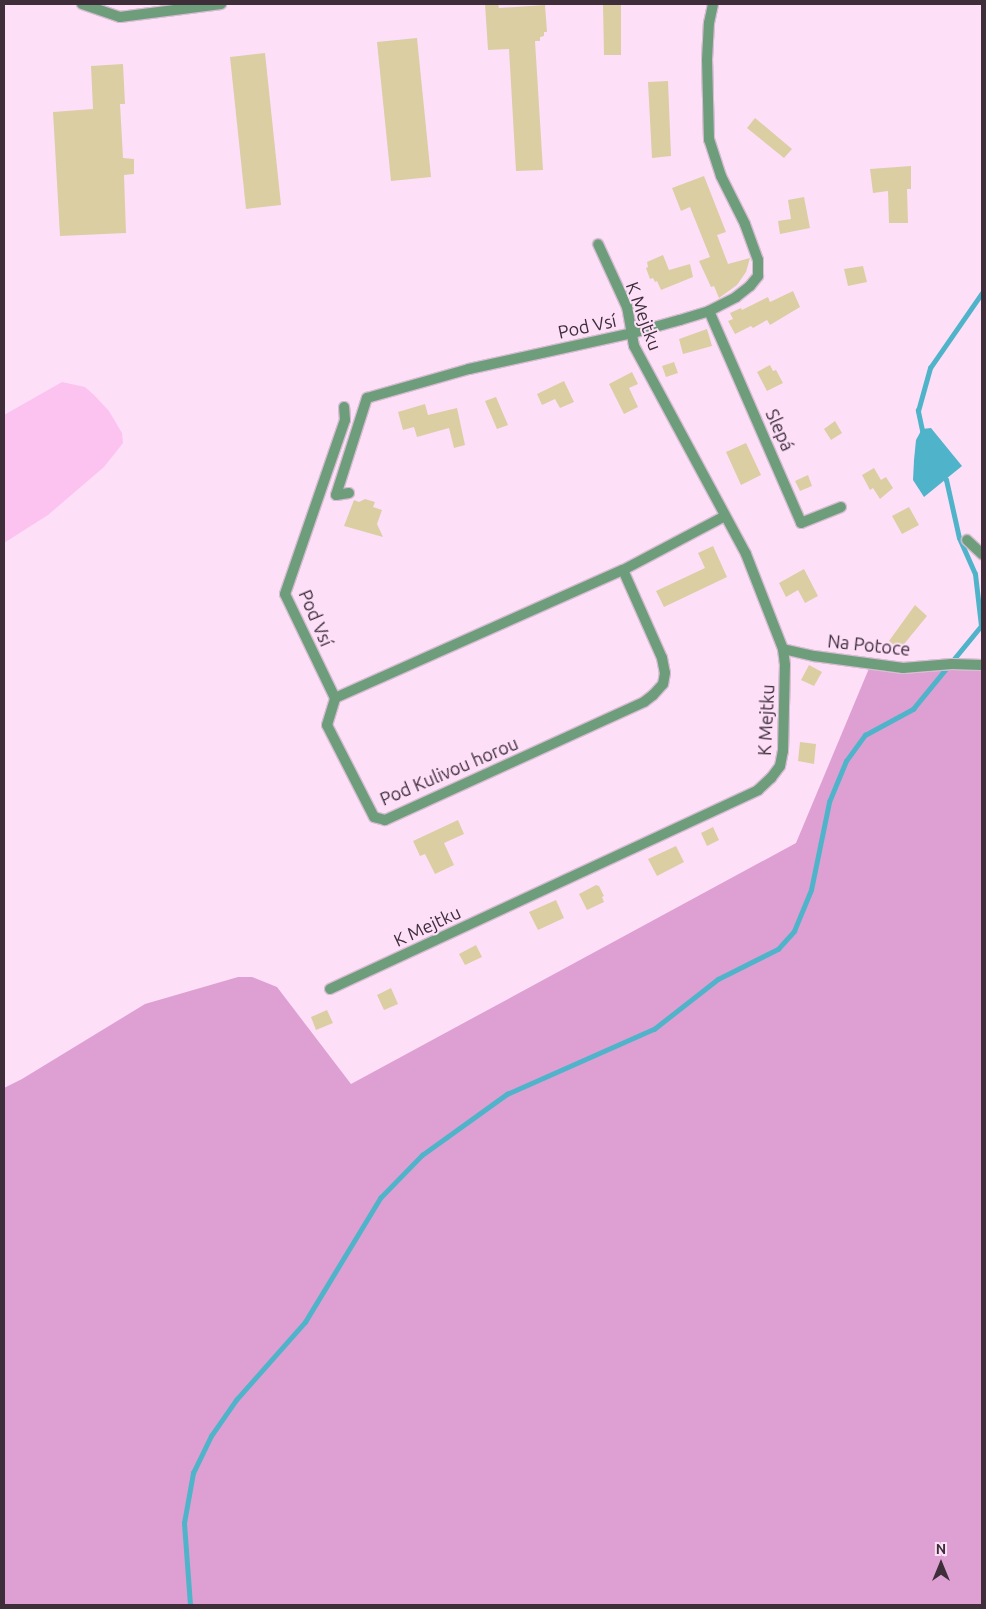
<!DOCTYPE html>
<meta charset="utf-8">
<style>
body{margin:0}
#map{position:relative;width:986px;height:1609px;overflow:hidden;background:#fedff8;font-family:Ubuntu,sans-serif}
div>[style]{position:absolute}
.green>*{inset:0;background:#fcc3f1}
.forest>*{inset:0;background:#dea0d2}
.water>*{inset:0;background:#4fb4c9}
.stream>*{height:4.5px;margin:-2.25px;padding:0 2.25px;transform-origin:2.25px;border-radius:2.25px;background:#4fb4c9}
.building>*{inset:0;background:#dbcea3}
.roads{filter:drop-shadow(1px 0 #d7bcd2) drop-shadow(-1px 0 #d7bcd2) drop-shadow(0 1px #d7bcd2) drop-shadow(0 -1px #d7bcd2)}
.street>*{height:10px;margin:-5px;padding:0 5px;transform-origin:5px;border-radius:5px;background:#6d9d7b}
span{translate:-50% -50%;white-space:nowrap;text-align:center;line-height:1.15;-webkit-text-stroke:4px #fedff8;paint-order:stroke}
.street-label{font-size:18px;color:#3d2e3a}
.frame{position:absolute;inset:0;border:5px solid #3d2e3a;pointer-events:none}
.north{position:absolute;left:916px;top:1539px;width:50px;height:50px;-webkit-text-stroke:4px #fedff8;paint-order:stroke;rotate:0deg;font-size:14px;font-weight:700;line-height:20px;text-align:center;color:#3d2e3a}
.north::after{content:'';display:block;margin:auto;width:18px;height:22px;background:#3d2e3a;clip-path:polygon(50% 0,100% 100%,50% 72%,0 100%)}
</style>
<div id="map">
<div class="green">
<i style="clip-path:polygon(62px 382px,85px 387px,94px 395px,109px 411px,122px 433px,123px 443px,104px 467px,48px 515px,4px 543px,4px 415px)"></i>
</div>
<div class="forest">
<i style="clip-path:polygon(982px 665px,982px 1605px,4px 1605px,4px 1088px,22px 1079px,145px 1004px,238px 977px,252px 977px,277px 987px,351px 1084px,796px 843px,870px 666px)"></i>
</div>
<div class="water">
<i style="clip-path:polygon(931px 428px,962px 466px,924px 497px,913px 480px,914px 460px,916px 440px,922px 429px)"></i>
</div>
<div class="stream">
<i style="left:923px;top:435px;width:25px;rotate:-102deg"></i>
<i style="left:918px;top:411px;width:45px;rotate:-74.4deg"></i>
<i style="left:930px;top:368px;width:91px;rotate:-55.3deg"></i>
<i style="left:190px;top:1605px;width:82px;rotate:-94.2deg"></i>
<i style="left:184px;top:1523px;width:51px;rotate:-79.8deg"></i>
<i style="left:193px;top:1473px;width:41px;rotate:-64.1deg"></i>
<i style="left:211px;top:1436px;width:44px;rotate:-55.2deg"></i>
<i style="left:236px;top:1400px;width:104px;rotate:-48.5deg"></i>
<i style="left:305px;top:1322px;width:145px;rotate:-58.8deg"></i>
<i style="left:380px;top:1198px;width:60px;rotate:-45.7deg"></i>
<i style="left:422px;top:1155px;width:105px;rotate:-35.7deg"></i>
<i style="left:507px;top:1094px;width:161px;rotate:-23.9deg"></i>
<i style="left:654px;top:1029px;width:81px;rotate:-38deg"></i>
<i style="left:718px;top:979px;width:67px;rotate:-26.6deg"></i>
<i style="left:778px;top:949px;width:24px;rotate:-48deg"></i>
<i style="left:794px;top:931px;width:44px;rotate:-67.5deg"></i>
<i style="left:811px;top:890px;width:90px;rotate:-78.4deg"></i>
<i style="left:829px;top:802px;width:44px;rotate:-67.5deg"></i>
<i style="left:846px;top:761px;width:32px;rotate:-54deg"></i>
<i style="left:865px;top:735px;width:55px;rotate:-28.4deg"></i>
<i style="left:913px;top:709px;width:107px;rotate:-50.7deg"></i>
<i style="left:981px;top:626px;width:52px;rotate:-96.6deg"></i>
<i style="left:975px;top:574px;width:39px;rotate:-114deg"></i>
<i style="left:959px;top:538px;width:59px;rotate:-102.6deg"></i>
<i style="left:946px;top:480px;width:6px;rotate:-129deg"></i>
</div>
<div class="building">
<i style="clip-path:polygon(485px 4px,498px 4px,499px 8px,545px 5px,547px 32px,544px 32px,544px 36px,540px 37px,540px 41px,535px 41px,543px 170px,516px 171px,509px 49px,488px 50px)"></i>
<i style="clip-path:polygon(603px 4px,621px 4px,621px 55px,604px 55px)"></i>
<i style="clip-path:polygon(417px 38px,431px 177px,391px 181px,377px 42px)"></i>
<i style="clip-path:polygon(265px 53px,281px 205px,246px 209px,230px 57px)"></i>
<i style="clip-path:polygon(123px 64px,125px 104px,120px 104px,123px 158px,134px 159px,134px 174px,124px 175px,126px 233px,60px 236px,53px 112px,93px 109px,91px 66px)"></i>
<i style="clip-path:polygon(668px 81px,671px 156px,652px 158px,648px 82px)"></i>
<i style="clip-path:polygon(755px 118px,792px 149px,784px 158px,747px 128px)"></i>
<i style="clip-path:polygon(911px 166px,911px 189px,907px 189px,908px 223px,889px 223px,888px 191px,873px 193px,870px 169px)"></i>
<i style="clip-path:polygon(704px 176px,726px 232px,717px 235px,728px 264px,750px 258px,746px 272px,737px 285px,719px 298px,714px 286px,711px 287px,699px 261px,710px 257px,690px 207px,681px 211px,672px 188px)"></i>
<i style="clip-path:polygon(804px 197px,810px 228px,780px 234px,778px 221px,791px 219px,788px 200px)"></i>
<i style="clip-path:polygon(663px 255px,669px 270px,690px 264px,693px 277px,661px 290px,657px 281px,655px 282px,653px 278px,650px 279px,646px 268px,648px 267px,647px 262px)"></i>
<i style="clip-path:polygon(863px 266px,867px 282px,848px 286px,844px 269px)"></i>
<i style="clip-path:polygon(793px 291px,800px 307px,770px 325px,767px 320px,753px 328px,751px 326px,735px 334px,728px 321px,733px 319px,730px 313px,741px 308px,742px 310px,768px 297px,770px 302px)"></i>
<i style="clip-path:polygon(707px 329px,712px 346px,683px 354px,679px 339px)"></i>
<i style="clip-path:polygon(674px 362px,678px 373px,666px 377px,662px 366px)"></i>
<i style="clip-path:polygon(770px 365px,773px 371px,776px 370px,783px 383px,767px 391px,757px 372px)"></i>
<i style="clip-path:polygon(632px 372px,638px 384px,629px 388px,638px 407px,624px 414px,609px 384px)"></i>
<i style="clip-path:polygon(564px 381px,574px 402px,560px 408px,555px 399px,542px 405px,537px 394px)"></i>
<i style="clip-path:polygon(496px 397px,508px 425px,497px 429px,485px 401px)"></i>
<i style="clip-path:polygon(425px 404px,428px 415px,457px 408px,465px 445px,454px 448px,449px 428px,417px 437px,414px 427px,403px 430px,398px 412px)"></i>
<i style="clip-path:polygon(835px 421px,842px 433px,831px 440px,824px 429px)"></i>
<i style="clip-path:polygon(746px 443px,761px 475px,741px 485px,726px 452px)"></i>
<i style="clip-path:polygon(874px 468px,881px 480px,886px 477px,893px 488px,880px 499px,873px 488px,870px 490px,862px 475px)"></i>
<i style="clip-path:polygon(808px 475px,812px 486px,800px 491px,795px 481px)"></i>
<i style="clip-path:polygon(365px 499px,375px 502px,373px 507px,382px 510px,377px 524px,383px 537px,344px 526px,354px 500px,359px 502px)"></i>
<i style="clip-path:polygon(909px 507px,919px 525px,902px 534px,892px 516px)"></i>
<i style="clip-path:polygon(713px 546px,727px 577px,664px 607px,656px 591px,705px 568px,698px 553px)"></i>
<i style="clip-path:polygon(804px 569px,818px 596px,805px 603px,798px 590px,786px 597px,779px 583px)"></i>
<i style="clip-path:polygon(915px 605px,927px 616px,900px 649px,889px 641px)"></i>
<i style="clip-path:polygon(809px 665px,822px 672px,814px 686px,801px 680px)"></i>
<i style="clip-path:polygon(800px 742px,816px 744px,814px 764px,798px 761px)"></i>
<i style="clip-path:polygon(458px 820px,464px 834px,444px 843px,454px 865px,435px 874px,425px 854px,420px 856px,413px 841px)"></i>
<i style="clip-path:polygon(713px 827px,719px 840px,707px 846px,701px 833px)"></i>
<i style="clip-path:polygon(676px 846px,684px 862px,657px 876px,648px 859px)"></i>
<i style="clip-path:polygon(596px 885px,599px 886px,604px 896px,602px 897px,604px 902px,587px 910px,579px 894px)"></i>
<i style="clip-path:polygon(556px 900px,564px 918px,538px 930px,529px 912px)"></i>
<i style="clip-path:polygon(476px 945px,482px 957px,465px 965px,459px 954px)"></i>
<i style="clip-path:polygon(391px 988px,398px 1004px,384px 1010px,377px 995px)"></i>
<i style="clip-path:polygon(327px 1010px,333px 1023px,316px 1030px,311px 1017px)"></i>
</div>
<div class="roads">
<div class="street">
<i style="left:82px;top:4px;width:40px;rotate:18.9deg"></i>
<i style="left:120px;top:17px;width:102px;rotate:-7.3deg"></i>
<i style="left:709px;top:311px;width:231px;rotate:66.5deg"></i>
<i style="left:801px;top:523px;width:43px;rotate:-21.8deg"></i>
<i style="left:349px;top:493px;width:13px;rotate:171deg"></i>
<i style="left:336px;top:495px;width:102px;rotate:-72.3deg"></i>
<i style="left:367px;top:398px;width:106px;rotate:-15.9deg"></i>
<i style="left:469px;top:369px;width:168px;rotate:-12.4deg"></i>
<i style="left:633px;top:333px;width:49px;rotate:-15.5deg"></i>
<i style="left:680px;top:320px;width:30px;rotate:-17deg"></i>
<i style="left:709px;top:311px;width:30px;rotate:-27deg"></i>
<i style="left:736px;top:297px;width:18px;rotate:-38deg"></i>
<i style="left:750px;top:286px;width:13px;rotate:-51deg"></i>
<i style="left:758px;top:276px;width:16px;rotate:-90deg"></i>
<i style="left:758px;top:260px;width:38px;rotate:-110deg"></i>
<i style="left:745px;top:224px;width:54px;rotate:-116.6deg"></i>
<i style="left:721px;top:176px;width:38px;rotate:-108deg"></i>
<i style="left:709px;top:140px;width:80px;rotate:-91.4deg"></i>
<i style="left:707px;top:60px;width:37px;rotate:-87deg"></i>
<i style="left:709px;top:23px;width:19px;rotate:-78deg"></i>
<i style="left:967px;top:540px;width:21px;rotate:43deg"></i>
<i style="left:623px;top:570px;width:96px;rotate:66.1deg"></i>
<i style="left:662px;top:658px;width:15px;rotate:79deg"></i>
<i style="left:665px;top:673px;width:11px;rotate:100deg"></i>
<i style="left:663px;top:684px;width:15px;rotate:132deg"></i>
<i style="left:653px;top:695px;width:11px;rotate:142deg"></i>
<i style="left:644px;top:702px;width:285px;rotate:155.5deg"></i>
<i style="left:385px;top:820px;width:11px;rotate:-165deg"></i>
<i style="left:374px;top:817px;width:103px;rotate:-117.1deg"></i>
<i style="left:327px;top:725px;width:28px;rotate:-73deg"></i>
<i style="left:335px;top:698px;width:315px;rotate:-24deg"></i>
<i style="left:623px;top:570px;width:115px;rotate:-27.9deg"></i>
<i style="left:783px;top:649px;width:32px;rotate:13deg"></i>
<i style="left:814px;top:656px;width:90px;rotate:7.7deg"></i>
<i style="left:903px;top:668px;width:49px;rotate:-4.7deg"></i>
<i style="left:952px;top:664px;width:30px;rotate:2deg"></i>
<i style="left:335px;top:698px;width:115px;rotate:-115.7deg"></i>
<i style="left:285px;top:594px;width:184px;rotate:-71deg"></i>
<i style="left:345px;top:420px;width:13px;rotate:-94deg"></i>
<i style="left:330px;top:989px;width:472px;rotate:-24.9deg"></i>
<i style="left:758px;top:790px;width:18px;rotate:-43deg"></i>
<i style="left:771px;top:778px;width:15px;rotate:-53deg"></i>
<i style="left:780px;top:766px;width:15px;rotate:-79deg"></i>
<i style="left:783px;top:751px;width:86px;rotate:-88.7deg"></i>
<i style="left:785px;top:665px;width:16px;rotate:-97deg"></i>
<i style="left:783px;top:649px;width:102px;rotate:-111.3deg"></i>
<i style="left:746px;top:554px;width:236px;rotate:-118.3deg"></i>
<i style="left:634px;top:346px;width:40px;rotate:-100deg"></i>
<i style="left:627px;top:307px;width:69px;rotate:-114.7deg"></i>
</div>
</div>
<div class="street-label">
<span style="left:644px;top:316px;rotate:70deg">K Mejtku</span>
<span style="left:587px;top:326px;rotate:-12deg">Pod Vsí</span>
<span style="left:780px;top:430px;rotate:66deg">Slepá</span>
<span style="left:316px;top:618px;rotate:67deg">Pod Vsí</span>
<span style="left:869px;top:645px;rotate:6deg">Na Potoce</span>
<span style="left:766px;top:720px;rotate:-87deg">K Mejtku</span>
<span style="left:449px;top:771px;rotate:-23deg">Pod Kulivou horou</span>
<span style="left:427px;top:926px;rotate:-25deg">K Mejtku</span>
</div>
<div class="frame"></div>
<div class="north">N</div>
</div>
